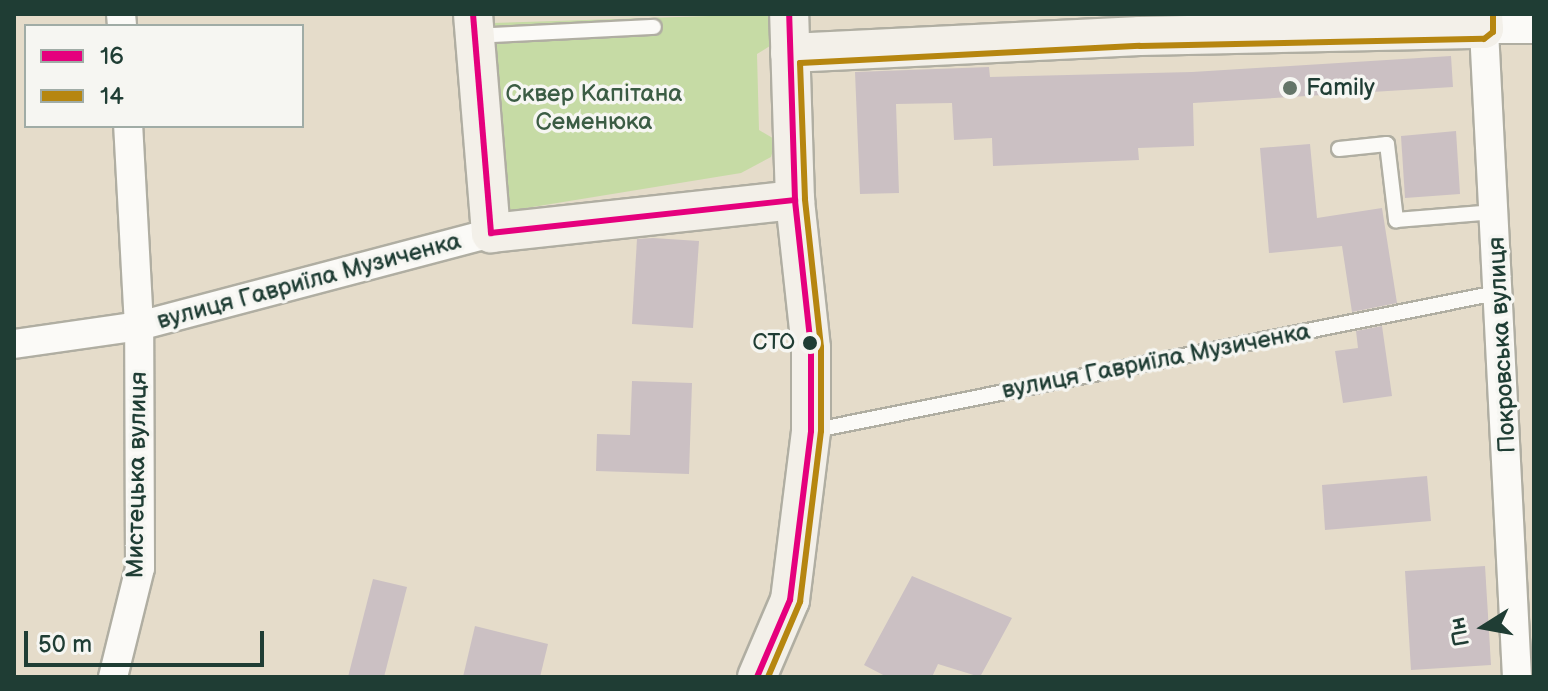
<!DOCTYPE html>
<meta charset="utf-8">
<style>
body{margin:0}
#map{position:relative;width:1548px;height:691px;overflow:hidden;background:#e5dcca;font-family:"Balsamiq Sans",sans-serif}
div>[style]{position:absolute}
.green>*{inset:0;background:#c6dba5}
.building>*{inset:0;background:#cbc0c3}
.roads{filter:drop-shadow(2px 0 #b0aea2) drop-shadow(-2px 0 #b0aea2) drop-shadow(0 2px #b0aea2) drop-shadow(0 -2px #b0aea2)}
.lane>*{height:14px;margin:-7px;padding:0 7px;transform-origin:7px;border-radius:7px;background:#fbfaf7}
.street>*{height:28px;margin:-14px;padding:0 14px;transform-origin:14px;border-radius:14px;background:#fbfaf7}
.secondary>*{height:38px;margin:-19px;padding:0 19px;transform-origin:19px;border-radius:19px;background:#f3f0e9}
.bus-1>*{height:6px;margin:-3px;padding:0 3px;transform-origin:3px;border-radius:3px;background:#e5007d}
.bus-2>*{height:6px;margin:-3px;padding:0 3px;transform-origin:3px;border-radius:3px;background:#b68610}
.dots>*{width:22px;height:22px;translate:-50% -50%;box-sizing:border-box;border:4px solid #f6f6f2;border-radius:50%}
span{translate:-50% -50%;white-space:nowrap;text-align:center;line-height:1.15;-webkit-text-stroke:7px #f6f6f2;paint-order:stroke}
.bus-label{font-size:22px;color:#1f3d34}
.right{translate:-100% -50%;text-align:right}
.poi-label{font-size:24px;color:#1f3d34}
.left{translate:0 -50%;text-align:left}
.park-label{font-size:24px;color:#3b5c44}
.street-label{font-size:24px;color:#1f3d34}
.frame{position:absolute;inset:0;border:16px solid #1f3d34;pointer-events:none}
.legend{position:absolute;left:24px;top:24px;width:280px;height:104px;box-sizing:border-box;background:#f6f6f2;border:2px solid #a0aca6;margin:0;padding:10px 14px;list-style:none;font-size:24px;color:#1f3d34}
.legend li{display:flex;align-items:center;gap:16px;height:40px}
.legend b{width:40px;border:2px solid #a0aca6}
.north{position:absolute;left:1444px;top:587px;width:80px;height:80px;-webkit-text-stroke:6px #f6f6f2;paint-order:stroke;rotate:259deg;font-size:22px;font-weight:700;line-height:32px;text-align:center;color:#1f3d34}
.north::after{content:'';display:block;margin:auto;width:28px;height:36px;background:#1f3d34;clip-path:polygon(50% 0,100% 100%,50% 72%,0 100%)}
.scale{position:absolute;left:24px;top:631px;width:240px;height:36px;box-sizing:border-box;border:4px solid #1f3d34;border-top:0;padding-left:10px;font-size:24px;line-height:28px;white-space:nowrap;color:#1f3d34;-webkit-text-stroke:6px #f6f6f2;paint-order:stroke}
</style>
<div id="map">
<div class="green">
<i style="clip-path:polygon(772px 14px,773px 44px,757px 54px,759px 130px,776px 140px,771px 157px,741px 173px,508px 211px,492px 23px)"></i>
</div>
<div class="building">
<i style="clip-path:polygon(1451px 56px,1453px 87px,1193px 103px,1194px 146px,1138px 148px,1139px 160px,993px 166px,992px 138px,954px 140px,952px 103px,896px 104px,899px 193px,860px 194px,855px 72px,989px 67px,990px 77px,1192px 72px)"></i>
<i style="clip-path:polygon(1456px 131px,1460px 194px,1405px 198px,1401px 136px)"></i>
<i style="clip-path:polygon(1310px 144px,1317px 218px,1382px 208px,1397px 303px,1352px 312px,1342px 246px,1269px 253px,1260px 148px)"></i>
<i style="clip-path:polygon(653px 238px,699px 241px,693px 328px,632px 324px,637px 239px)"></i>
<i style="clip-path:polygon(1382px 326px,1392px 396px,1343px 403px,1335px 351px,1358px 348px,1356px 331px)"></i>
<i style="clip-path:polygon(632px 381px,692px 383px,689px 474px,596px 471px,597px 434px,630px 435px)"></i>
<i style="clip-path:polygon(1427px 476px,1431px 521px,1325px 530px,1322px 485px)"></i>
<i style="clip-path:polygon(1485px 566px,1491px 665px,1411px 670px,1405px 571px)"></i>
<i style="clip-path:polygon(912px 576px,1012px 618px,980px 677px,938px 664px,932px 677px,887px 677px,864px 665px)"></i>
<i style="clip-path:polygon(373px 579px,407px 587px,384px 677px,348px 677px)"></i>
<i style="clip-path:polygon(475px 626px,548px 644px,540px 677px,463px 677px)"></i>
</div>
<div class="roads">
<div class="lane">
<i style="left:475px;top:36px;width:179px;rotate:-2.9deg"></i>
<i style="left:1339px;top:149px;width:48px;rotate:-5.9deg"></i>
<i style="left:1387px;top:144px;width:77px;rotate:83.2deg"></i>
<i style="left:1396px;top:220px;width:99px;rotate:-4.6deg"></i>
<i style="left:811px;top:431px;width:704px;rotate:-11.39deg"></i>
</div>
<div class="street">
<i style="left:121px;top:14px;width:12px;rotate:85deg"></i>
<i style="left:14px;top:344px;width:126px;rotate:-8.2deg"></i>
<i style="left:139px;top:326px;width:364px;rotate:-14.8deg"></i>
<i style="left:113px;top:677px;width:112px;rotate:-76.1deg"></i>
<i style="left:140px;top:568px;width:242px;rotate:-90.2deg"></i>
<i style="left:139px;top:326px;width:200px;rotate:-93.1deg"></i>
<i style="left:1517px;top:677px;width:649px;rotate:-92.92deg"></i>
<i style="left:1484px;top:29px;width:50px"></i>
</div>
<div class="secondary">
<i style="left:473px;top:14px;width:220px;rotate:85.3deg"></i>
<i style="left:491px;top:233px;width:306px;rotate:-6.2deg"></i>
<i style="left:790px;top:53px;width:350px;rotate:-2.8deg"></i>
<i style="left:1140px;top:36px;width:344px;rotate:-1.2deg"></i>
<i style="left:1484px;top:29px;width:15px;rotate:-94deg"></i>
<i style="left:757px;top:677px;width:84px;rotate:-66.8deg"></i>
<i style="left:790px;top:600px;width:170px;rotate:-82.9deg"></i>
<i style="left:811px;top:431px;width:83px;rotate:-90deg"></i>
<i style="left:811px;top:348px;width:149px;rotate:-96.2deg"></i>
<i style="left:795px;top:200px;width:186px;rotate:-91.8deg"></i>
</div>
</div>
<div class="bus-1">
<i style="left:473px;top:14px;width:220px;rotate:85.3deg"></i>
<i style="left:491px;top:233px;width:306px;rotate:-6.2deg"></i>
<i style="left:757px;top:677px;width:84px;rotate:-66.8deg"></i>
<i style="left:790px;top:600px;width:170px;rotate:-82.9deg"></i>
<i style="left:811px;top:431px;width:83px;rotate:-90deg"></i>
<i style="left:811px;top:348px;width:149px;rotate:-96.2deg"></i>
<i style="left:795px;top:200px;width:186px;rotate:-91.8deg"></i>
</div>
<div class="bus-2">
<i style="left:768px;top:677px;width:82px;rotate:-66.9deg"></i>
<i style="left:800px;top:602px;width:172px;rotate:-83deg"></i>
<i style="left:821px;top:431px;width:84px;rotate:-90deg"></i>
<i style="left:821px;top:347px;width:149px;rotate:-96.2deg"></i>
<i style="left:805px;top:199px;width:136px;rotate:-92.1deg"></i>
<i style="left:800px;top:63px;width:340px;rotate:-2.9deg"></i>
<i style="left:1140px;top:46px;width:344px;rotate:-1.2deg"></i>
<i style="left:1484px;top:39px;width:11px;rotate:-38deg"></i>
<i style="left:1493px;top:32px;width:18px;rotate:-90deg"></i>
</div>
<div class="dots">
<i style="left:1290px;top:88px;background:#647568"></i>
<i style="left:810px;top:343px;background:#1f3d34"></i>
</div>
<div class="bus-label">
<span class="right" style="left:795px;top:343px">СТО</span>
</div>
<div class="poi-label">
<span class="left" style="left:1306px;top:88px">Family</span>
</div>
<div class="park-label">
<span style="left:594px;top:108px">Сквер Капітана<br>Семенюка</span>
</div>
<div class="street-label">
<span style="left:309px;top:281px;rotate:-15deg">вулиця Гавриїла Музиченка</span>
<span style="left:1502px;top:345px;rotate:-93deg">Покровська вулиця</span>
<span style="left:1156px;top:361px;rotate:-11deg">вулиця Гавриїла Музиченка</span>
<span style="left:137px;top:475px;rotate:-89deg">Мистецька вулиця</span>
</div>
<div class="frame"></div>
<ul class="legend">
<li><b style="height:10px;background:#e5007d"></b>16</li>
<li><b style="height:10px;background:#b68610"></b>14</li>
</ul>
<div class="north">Пн</div>
<div class="scale">50 m</div>
</div>
